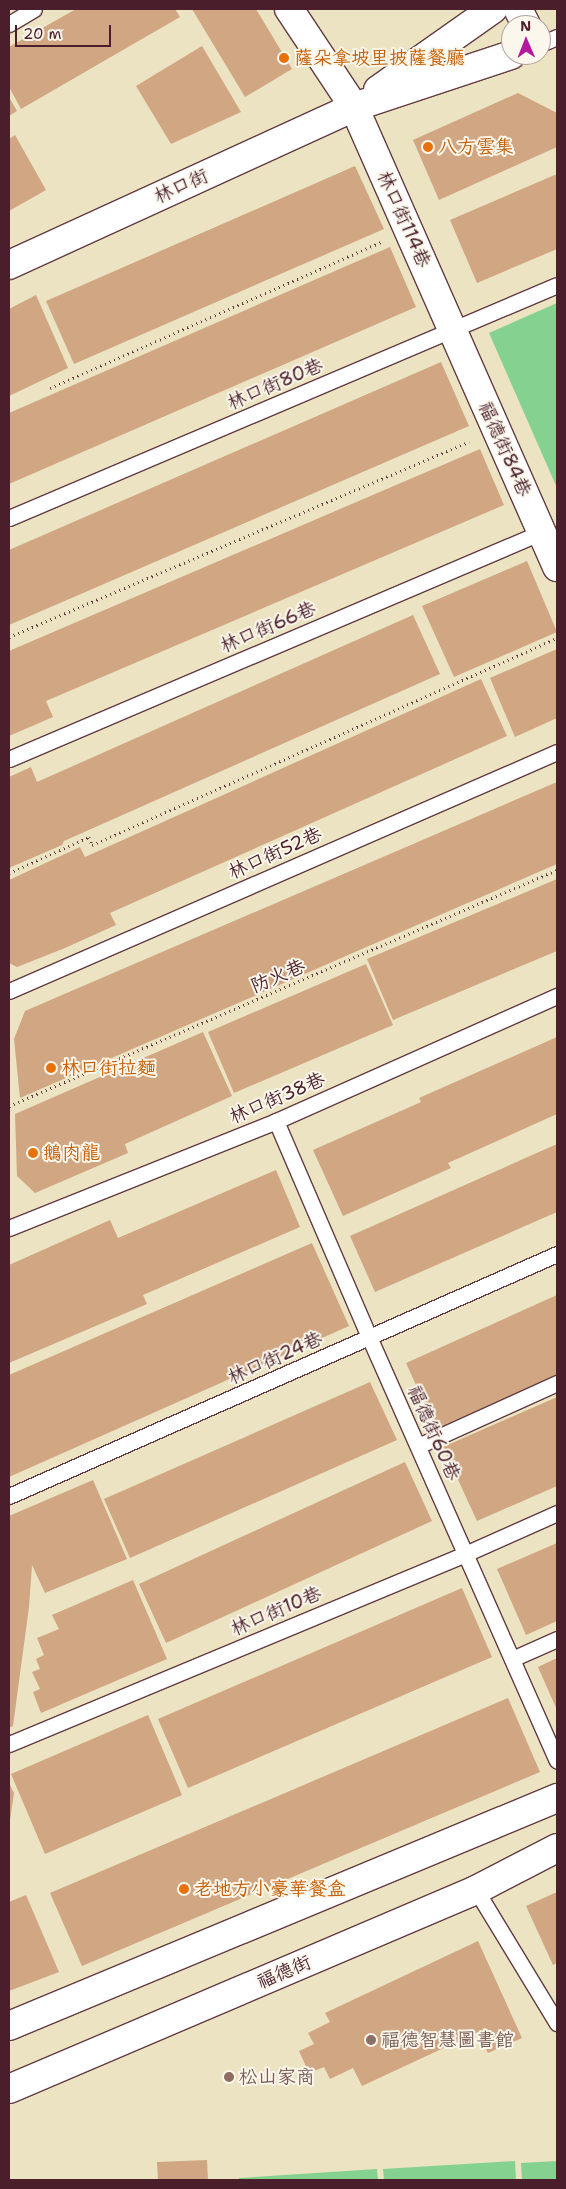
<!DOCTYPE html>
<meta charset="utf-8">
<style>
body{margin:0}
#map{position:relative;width:566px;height:2189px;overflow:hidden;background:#ece3c2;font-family:"Shantell Sans","LXGW WenKai TC",sans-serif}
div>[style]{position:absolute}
.green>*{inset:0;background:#84d190}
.building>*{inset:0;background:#d0a683}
.path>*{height:3px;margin-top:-1.5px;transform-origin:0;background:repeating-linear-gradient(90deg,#623c42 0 1px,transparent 0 5px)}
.roads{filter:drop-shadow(1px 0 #623c42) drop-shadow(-1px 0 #623c42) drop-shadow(0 1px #623c42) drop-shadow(0 -1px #623c42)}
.lane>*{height:15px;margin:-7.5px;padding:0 7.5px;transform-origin:7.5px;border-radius:7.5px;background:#fff}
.street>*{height:28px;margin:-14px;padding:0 14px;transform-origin:14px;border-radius:14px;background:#fff}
.secondary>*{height:28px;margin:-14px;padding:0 14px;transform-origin:14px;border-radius:14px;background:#fff}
.dots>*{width:14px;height:14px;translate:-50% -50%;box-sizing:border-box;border:2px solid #fbf7ec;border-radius:50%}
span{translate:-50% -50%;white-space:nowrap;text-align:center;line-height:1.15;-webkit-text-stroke:4px #fbf7ec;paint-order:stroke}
.food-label{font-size:19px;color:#c56008}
.left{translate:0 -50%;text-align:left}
.street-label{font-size:19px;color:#4a1f2b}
.education-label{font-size:19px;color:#785e54}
.frame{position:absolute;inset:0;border:10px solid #4a1f2b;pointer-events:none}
.north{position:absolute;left:501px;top:15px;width:50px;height:50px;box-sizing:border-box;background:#fbf7ec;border:1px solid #b4a19f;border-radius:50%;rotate:359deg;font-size:14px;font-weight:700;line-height:20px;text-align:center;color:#4a1f2b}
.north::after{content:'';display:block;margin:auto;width:18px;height:22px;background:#b5179e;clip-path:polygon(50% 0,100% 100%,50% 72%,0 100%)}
.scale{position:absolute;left:15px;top:25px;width:96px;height:22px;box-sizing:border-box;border:2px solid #4a1f2b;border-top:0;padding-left:6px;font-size:15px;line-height:18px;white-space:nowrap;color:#4a1f2b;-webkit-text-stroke:4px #fbf7ec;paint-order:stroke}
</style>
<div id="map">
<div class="green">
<i style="clip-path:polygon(557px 303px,557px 488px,489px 333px)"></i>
<i style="clip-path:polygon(515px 2161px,516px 2180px,384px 2180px,383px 2169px)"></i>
<i style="clip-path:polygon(557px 2161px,557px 2180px,522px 2180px,521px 2163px)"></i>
<i style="clip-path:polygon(377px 2169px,378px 2180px,240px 2180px,239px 2178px)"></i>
</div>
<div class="building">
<i style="clip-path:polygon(76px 9px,175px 9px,180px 17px,21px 109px,9px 87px,9px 47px)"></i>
<i style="clip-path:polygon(192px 9px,256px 9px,292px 69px,245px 97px)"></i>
<i style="clip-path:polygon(202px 46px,241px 112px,171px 144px,136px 86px)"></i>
<i style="clip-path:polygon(518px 93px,557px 113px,557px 147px,439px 200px,413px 140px)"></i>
<i style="clip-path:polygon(9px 97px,17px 111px,9px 116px)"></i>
<i style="clip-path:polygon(15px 135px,46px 190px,9px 211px,9px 139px)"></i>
<i style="clip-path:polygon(355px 166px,384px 229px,74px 364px,46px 301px)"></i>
<i style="clip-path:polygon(557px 174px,557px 249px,477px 283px,450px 220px)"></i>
<i style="clip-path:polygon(390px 247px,416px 307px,9px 484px,9px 413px)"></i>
<i style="clip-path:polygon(36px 295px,68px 368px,9px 396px,9px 309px)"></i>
<i style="clip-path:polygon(441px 362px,469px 426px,9px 625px,9px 550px)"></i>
<i style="clip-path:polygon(480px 449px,504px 505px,46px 701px,53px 717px,9px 736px,9px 651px)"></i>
<i style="clip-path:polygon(527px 561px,557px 632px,454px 677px,422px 606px)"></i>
<i style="clip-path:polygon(413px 615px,440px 674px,64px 841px,62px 845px,9px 868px,9px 777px,31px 767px,37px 782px)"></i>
<i style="clip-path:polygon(557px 649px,557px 718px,515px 737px,490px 678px)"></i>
<i style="clip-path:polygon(481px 679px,507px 736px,110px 913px,116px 925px,65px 948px,17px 967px,9px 963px,9px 880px,80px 847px,85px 857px)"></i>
<i style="clip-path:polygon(557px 782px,557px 864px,20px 1098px,14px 1039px,25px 1011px)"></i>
<i style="clip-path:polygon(557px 879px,557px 951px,393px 1020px,367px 959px)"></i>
<i style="clip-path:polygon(366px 964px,393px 1025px,234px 1093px,208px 1032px)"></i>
<i style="clip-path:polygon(203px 1032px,232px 1096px,125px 1144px,128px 1153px,35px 1193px,17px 1176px,15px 1114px)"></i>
<i style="clip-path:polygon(557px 1037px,557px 1114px,448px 1163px,451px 1168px,343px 1216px,313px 1150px,421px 1102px,419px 1098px)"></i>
<i style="clip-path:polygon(557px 1144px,557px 1212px,375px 1292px,350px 1236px)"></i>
<i style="clip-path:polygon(276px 1170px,300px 1227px,143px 1295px,147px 1304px,9px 1363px,9px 1265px,110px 1220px,118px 1238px)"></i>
<i style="clip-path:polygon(312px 1243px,349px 1326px,9px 1477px,9px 1375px)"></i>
<i style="clip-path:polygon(557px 1295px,557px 1375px,436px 1429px,406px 1363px)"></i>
<i style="clip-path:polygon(370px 1382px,397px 1440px,130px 1558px,104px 1499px)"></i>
<i style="clip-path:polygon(557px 1397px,557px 1486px,477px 1521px,443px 1447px)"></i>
<i style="clip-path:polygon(405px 1462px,432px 1521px,166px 1643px,139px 1584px)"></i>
<i style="clip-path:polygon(93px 1480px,127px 1559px,45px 1593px,32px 1565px,29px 1607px,13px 1726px,9px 1728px,9px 1516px)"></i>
<i style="clip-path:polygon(557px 1543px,557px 1621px,526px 1635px,497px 1569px)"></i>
<i style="clip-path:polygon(133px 1580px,167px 1659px,41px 1713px,33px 1692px,40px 1689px,32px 1672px,40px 1669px,36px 1659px,44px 1655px,37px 1638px,59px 1629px,52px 1615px)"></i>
<i style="clip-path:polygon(462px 1588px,492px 1657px,188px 1788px,158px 1719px)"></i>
<i style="clip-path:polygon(557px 1658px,557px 1710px,538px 1667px)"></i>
<i style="clip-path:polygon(508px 1698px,540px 1772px,82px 1966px,50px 1893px)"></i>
<i style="clip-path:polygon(148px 1715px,182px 1795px,45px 1854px,11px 1774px)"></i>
<i style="clip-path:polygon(9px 1783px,14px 1793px,10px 1820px,9px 1820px)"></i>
<i style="clip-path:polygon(557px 1892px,557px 1963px,553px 1965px,526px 1906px)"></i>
<i style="clip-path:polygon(26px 1895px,59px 1972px,9px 1991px,9px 1902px)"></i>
<i style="clip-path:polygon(478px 1941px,522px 2038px,488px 2053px,478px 2032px,362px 2086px,353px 2068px,330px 2079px,324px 2067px,309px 2073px,299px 2051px,314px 2044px,308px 2033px,330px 2022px,325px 2013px)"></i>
<i style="clip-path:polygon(207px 2160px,208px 2180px,158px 2180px,157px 2162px)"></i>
</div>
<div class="path">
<i style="left:50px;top:388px;width:362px;rotate:-23.8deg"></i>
<i style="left:9px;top:637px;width:500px;rotate:-23deg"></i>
<i style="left:9px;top:873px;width:88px;rotate:-24.2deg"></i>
<i style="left:89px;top:837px;width:9px;rotate:69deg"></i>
<i style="left:92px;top:845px;width:509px;rotate:-24deg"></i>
<i style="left:9px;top:1106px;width:597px;rotate:-23.3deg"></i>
</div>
<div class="roads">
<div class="lane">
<i style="left:9px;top:24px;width:29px;rotate:-31deg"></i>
<i style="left:541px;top:44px;width:17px;rotate:-24deg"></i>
<i style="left:9px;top:518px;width:595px;rotate:-23.03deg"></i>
<i style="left:9px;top:759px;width:579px;rotate:-23.07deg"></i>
<i style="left:9px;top:991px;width:598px;rotate:-23.56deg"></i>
<i style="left:276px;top:1121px;width:237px;rotate:66.7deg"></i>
<i style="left:370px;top:1339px;width:461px;rotate:66.1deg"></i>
<i style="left:9px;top:1228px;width:288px;rotate:-21.8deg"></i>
<i style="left:276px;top:1121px;width:308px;rotate:-24deg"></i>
<i style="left:418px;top:1446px;width:153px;rotate:-24.4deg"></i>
<i style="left:9px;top:1496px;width:599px;rotate:-23.83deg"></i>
<i style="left:512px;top:1659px;width:49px;rotate:-24deg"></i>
<i style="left:9px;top:1744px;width:494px;rotate:-22.6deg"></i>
<i style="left:465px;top:1554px;width:101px;rotate:-24deg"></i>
<i style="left:476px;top:1890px;width:156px;rotate:58.7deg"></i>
</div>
<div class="street">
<i style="left:289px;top:9px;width:118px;rotate:56.4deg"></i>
<i style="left:354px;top:107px;width:503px;rotate:66.19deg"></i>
<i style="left:518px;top:9px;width:18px;rotate:63deg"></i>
<i style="left:378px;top:90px;width:141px;rotate:-35.2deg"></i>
<i style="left:9px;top:265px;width:379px;rotate:-24.6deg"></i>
<i style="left:354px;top:107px;width:165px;rotate:-18.3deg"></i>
</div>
<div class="secondary">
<i style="left:9px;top:2026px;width:594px;rotate:-22.59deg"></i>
<i style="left:9px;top:2089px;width:508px;rotate:-23.08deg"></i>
<i style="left:476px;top:1890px;width:91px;rotate:-27.4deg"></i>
</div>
</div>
<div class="dots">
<i style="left:284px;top:58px;background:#e8710a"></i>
<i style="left:428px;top:147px;background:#e8710a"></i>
<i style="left:51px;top:1068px;background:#e8710a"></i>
<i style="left:33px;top:1153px;background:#e8710a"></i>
<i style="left:184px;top:1889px;background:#e8710a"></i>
<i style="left:371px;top:2040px;background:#8d6e63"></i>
<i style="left:229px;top:2077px;background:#8d6e63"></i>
</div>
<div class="food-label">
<span class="left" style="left:294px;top:58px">薩朵拿坡里披薩餐廳</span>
<span class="left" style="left:438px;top:147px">八方雲集</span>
<span class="left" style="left:61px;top:1068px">林口街拉麵</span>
<span class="left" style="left:43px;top:1153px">鵝肉龍</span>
<span class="left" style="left:194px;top:1889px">老地方小豪華餐盒</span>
</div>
<div class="street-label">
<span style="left:181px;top:186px;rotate:-24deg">林口街</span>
<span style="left:404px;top:219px;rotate:66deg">林口街114巷</span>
<span style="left:275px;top:384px;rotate:-23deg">林口街80巷</span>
<span style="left:505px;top:449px;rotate:66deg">福德街84巷</span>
<span style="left:268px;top:627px;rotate:-23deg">林口街66巷</span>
<span style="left:275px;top:853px;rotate:-24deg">林口街52巷</span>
<span style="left:278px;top:976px;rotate:-23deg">防火巷</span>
<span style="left:277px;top:1098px;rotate:-23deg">林口街38巷</span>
<span style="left:275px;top:1358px;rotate:-24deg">林口街24巷</span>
<span style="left:434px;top:1433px;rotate:66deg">福德街60巷</span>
<span style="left:276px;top:1611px;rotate:-23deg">林口街10巷</span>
<span style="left:284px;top:1972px;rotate:-23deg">福德街</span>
</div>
<div class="education-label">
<span class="left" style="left:381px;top:2040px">福德智慧圖書館</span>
<span class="left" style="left:239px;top:2077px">松山家商</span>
</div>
<div class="frame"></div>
<div class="north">N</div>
<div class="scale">20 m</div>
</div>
